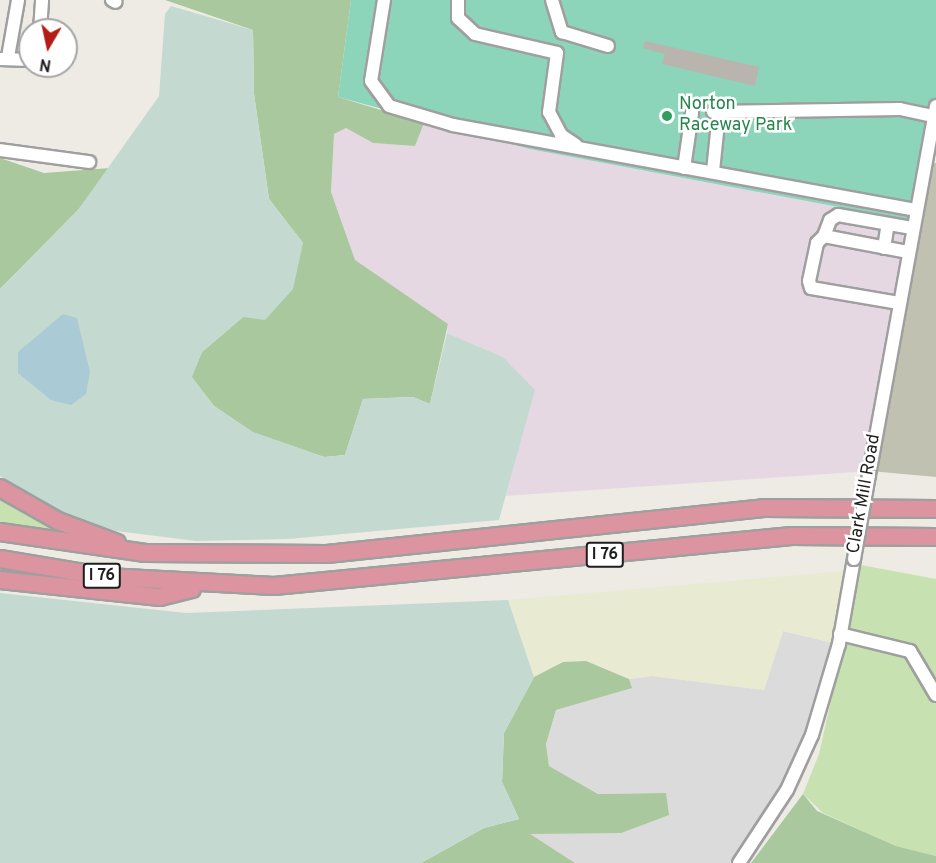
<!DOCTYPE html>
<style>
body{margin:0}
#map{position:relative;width:936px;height:863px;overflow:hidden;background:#eeebe5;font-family:Overpass,sans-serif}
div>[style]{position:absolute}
.residential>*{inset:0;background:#dcdbdb}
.industrial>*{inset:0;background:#e6d8e3}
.construction>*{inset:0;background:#c1c1b1}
.farmland>*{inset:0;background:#e8ead2}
.grass>*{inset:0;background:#c7e2b0}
.forest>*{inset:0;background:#a9c89e}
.wetland>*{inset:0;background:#c4dad0}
.pitch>*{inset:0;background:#8cd4ba}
.water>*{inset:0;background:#aacbd6}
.building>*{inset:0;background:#bab4ae}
.roads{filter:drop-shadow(2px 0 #9f9f9f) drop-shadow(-2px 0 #9f9f9f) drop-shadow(0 2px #9f9f9f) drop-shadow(0 -2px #9f9f9f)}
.minor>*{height:12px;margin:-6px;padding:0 6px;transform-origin:6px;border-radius:6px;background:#fff}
.highway>*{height:16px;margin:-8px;padding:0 8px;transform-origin:8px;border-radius:8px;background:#dc95a0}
.bridges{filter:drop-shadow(2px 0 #9f9f9f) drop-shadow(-2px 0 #9f9f9f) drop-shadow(0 2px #9f9f9f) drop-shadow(0 -2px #9f9f9f)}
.minor-bridge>*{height:12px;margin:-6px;padding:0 6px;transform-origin:6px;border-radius:6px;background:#fff}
.dots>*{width:16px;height:16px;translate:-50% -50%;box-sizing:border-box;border:3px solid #fff;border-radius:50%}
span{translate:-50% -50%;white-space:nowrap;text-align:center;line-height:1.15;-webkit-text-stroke:5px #fff;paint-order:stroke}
.shield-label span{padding:2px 4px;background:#fff;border:2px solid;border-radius:4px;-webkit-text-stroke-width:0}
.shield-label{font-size:16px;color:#1e1e1e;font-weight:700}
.leisure-label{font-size:18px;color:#27864d}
.left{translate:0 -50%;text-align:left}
.street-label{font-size:18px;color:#1e1e1e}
.north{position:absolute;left:18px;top:18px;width:60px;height:60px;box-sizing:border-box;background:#fff;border:2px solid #a5a5a5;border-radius:50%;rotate:189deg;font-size:16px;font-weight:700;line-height:24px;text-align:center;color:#1e1e1e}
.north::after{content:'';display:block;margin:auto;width:21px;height:27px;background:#b41c17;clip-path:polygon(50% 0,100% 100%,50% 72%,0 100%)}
</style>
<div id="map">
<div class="residential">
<i style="clip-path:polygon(783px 631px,833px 643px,818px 706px,787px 779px,731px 863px,575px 863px,529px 834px,551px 833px,666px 793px,598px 794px,549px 766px,546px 744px,556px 710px,631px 688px,629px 679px,652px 676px,764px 690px)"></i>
</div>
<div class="industrial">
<i style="clip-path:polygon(424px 123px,913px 221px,870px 471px,506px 496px,519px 446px,503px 357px,447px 333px,448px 324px,355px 261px,331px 192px,334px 134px,346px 128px,373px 143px,415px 146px)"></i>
</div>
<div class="construction">
<i style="clip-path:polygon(923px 161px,936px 163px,936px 477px,870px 471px)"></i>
</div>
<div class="farmland">
<i style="clip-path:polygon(844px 571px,833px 643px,783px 631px,764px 690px,652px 676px,629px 679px,586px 661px,563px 662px,534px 677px,508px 600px)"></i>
</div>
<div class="grass">
<i style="clip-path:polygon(0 499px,49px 522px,78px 538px,0 523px)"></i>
<i style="clip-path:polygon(861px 565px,936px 579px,936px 856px,896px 846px,823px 813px,803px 794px,819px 754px)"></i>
</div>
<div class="forest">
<i style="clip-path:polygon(165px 0,351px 0,338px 97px,424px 123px,415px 146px,373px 143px,346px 128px,334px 134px,331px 192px,355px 260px,448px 324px,430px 404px,413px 397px,363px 399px,345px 455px,324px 457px,252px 432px,214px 406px,191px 377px,202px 352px,243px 317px,303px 243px,269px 199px,254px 94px,253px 30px)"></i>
<i style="clip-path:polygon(0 158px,44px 173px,110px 168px,78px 210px,0 289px)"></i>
<i style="clip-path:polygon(586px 661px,629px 679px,632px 688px,556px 710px,546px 744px,549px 766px,598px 794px,666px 793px,669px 815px,621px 833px,530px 834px,575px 863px,421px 863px,484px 828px,519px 819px,502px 782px,504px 733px,534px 677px,563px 662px)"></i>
<i style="clip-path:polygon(803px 794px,817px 811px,896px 846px,936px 856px,936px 863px,751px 863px)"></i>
</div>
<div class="wetland">
<i style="clip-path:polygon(171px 6px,253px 30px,254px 94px,269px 199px,303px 243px,293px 289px,265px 320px,243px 317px,202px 352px,192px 377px,214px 406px,253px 432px,324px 457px,345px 455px,363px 399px,413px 397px,430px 404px,447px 333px,503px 357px,535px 390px,499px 520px,288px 539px,196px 541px,116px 531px,72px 518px,0 476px,0 289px,78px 210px,159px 96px,165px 14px)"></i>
<i style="clip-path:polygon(0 593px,186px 613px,508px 600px,534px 677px,504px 733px,502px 782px,519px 819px,484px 828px,421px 863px,0 863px)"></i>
</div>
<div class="pitch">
<i style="clip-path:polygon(351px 0,936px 0,936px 106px,913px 221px,530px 149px,338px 97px)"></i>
</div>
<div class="water">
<i style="clip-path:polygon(63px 314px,77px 318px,90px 372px,86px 394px,71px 405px,51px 400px,18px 373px,18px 352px)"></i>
</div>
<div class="building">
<i style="clip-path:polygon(645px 41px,759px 67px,755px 86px,662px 64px,665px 54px,643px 48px)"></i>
</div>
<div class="roads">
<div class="minor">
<i style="left:112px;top:0;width:4px;rotate:27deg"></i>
<i style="left:384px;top:0;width:82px;rotate:99.1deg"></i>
<i style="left:371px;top:81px;width:31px;rotate:54deg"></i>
<i style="left:389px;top:106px;width:67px;rotate:16.5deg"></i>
<i style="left:453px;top:125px;width:470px;rotate:10.4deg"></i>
<i style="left:458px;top:0;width:18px;rotate:90deg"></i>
<i style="left:458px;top:18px;width:23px;rotate:43deg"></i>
<i style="left:475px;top:34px;width:84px;rotate:13deg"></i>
<i style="left:557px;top:53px;width:60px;rotate:97.7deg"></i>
<i style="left:549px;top:112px;width:26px;rotate:62deg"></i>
<i style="left:561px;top:135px;width:18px;rotate:34deg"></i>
<i style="left:552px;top:0;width:34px;rotate:73deg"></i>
<i style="left:562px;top:32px;width:48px;rotate:16.9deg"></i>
<i style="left:40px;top:30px;width:30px;rotate:-86deg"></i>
<i style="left:8px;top:57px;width:58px;rotate:-80deg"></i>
<i style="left:0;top:59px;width:30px;rotate:2deg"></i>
<i style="left:713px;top:112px;width:187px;rotate:-0.9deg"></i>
<i style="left:900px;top:109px;width:34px;rotate:12deg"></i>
<i style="left:0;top:150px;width:90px;rotate:7.7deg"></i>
<i style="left:684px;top:168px;width:56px;rotate:-81.7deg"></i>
<i style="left:713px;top:171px;width:58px;rotate:-84.1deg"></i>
<i style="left:824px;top:236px;width:17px;rotate:-69deg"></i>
<i style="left:830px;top:220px;width:9px;rotate:-32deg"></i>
<i style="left:838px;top:215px;width:75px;rotate:10deg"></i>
<i style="left:884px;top:248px;width:24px;rotate:-81deg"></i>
<i style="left:899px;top:303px;width:89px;rotate:-170.3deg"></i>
<i style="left:811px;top:288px;width:7px;rotate:-106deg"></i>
<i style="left:809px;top:281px;width:39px;rotate:-78deg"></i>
<i style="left:817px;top:243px;width:10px;rotate:-45deg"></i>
<i style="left:824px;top:236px;width:86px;rotate:10.8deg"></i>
<i style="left:869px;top:475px;width:375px;rotate:-79.7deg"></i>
<i style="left:840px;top:634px;width:72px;rotate:13.7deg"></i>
<i style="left:910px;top:651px;width:51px;rotate:59.4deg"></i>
<i style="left:739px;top:863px;width:87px;rotate:-56.7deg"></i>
<i style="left:787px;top:790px;width:60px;rotate:-65.6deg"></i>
<i style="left:812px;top:735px;width:95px;rotate:-73.5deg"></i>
<i style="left:839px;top:644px;width:86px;rotate:-80deg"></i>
</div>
<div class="highway">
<i style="left:0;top:488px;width:67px;rotate:29.6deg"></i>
<i style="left:58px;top:521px;width:63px;rotate:20.4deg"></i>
<i style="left:0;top:532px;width:147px;rotate:8.2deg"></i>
<i style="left:145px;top:553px;width:182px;rotate:0.3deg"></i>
<i style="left:327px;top:554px;width:439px;rotate:-6deg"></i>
<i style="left:764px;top:508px;width:172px;rotate:0.3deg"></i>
<i style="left:0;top:559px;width:109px;rotate:9.5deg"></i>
<i style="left:107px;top:577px;width:167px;rotate:3.1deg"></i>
<i style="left:274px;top:586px;width:520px;rotate:-5.51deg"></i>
<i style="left:792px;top:536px;width:144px;rotate:0.4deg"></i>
<i style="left:0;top:580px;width:161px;rotate:6.1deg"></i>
<i style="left:160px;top:597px;width:33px;rotate:-14deg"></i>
</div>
</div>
<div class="bridges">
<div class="minor-bridge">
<i style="left:854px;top:559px;width:85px;rotate:-79.9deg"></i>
</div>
</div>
<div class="dots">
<i style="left:667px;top:116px;background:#2e9e5b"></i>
</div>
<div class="shield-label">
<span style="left:605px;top:555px">I 76</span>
<span style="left:102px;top:576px">I 76</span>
</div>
<div class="leisure-label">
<span class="left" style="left:679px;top:116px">Norton<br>Raceway Park</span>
</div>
<div class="street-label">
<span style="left:865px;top:494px;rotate:-80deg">Clark Mill Road</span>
</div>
<div class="north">N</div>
</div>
